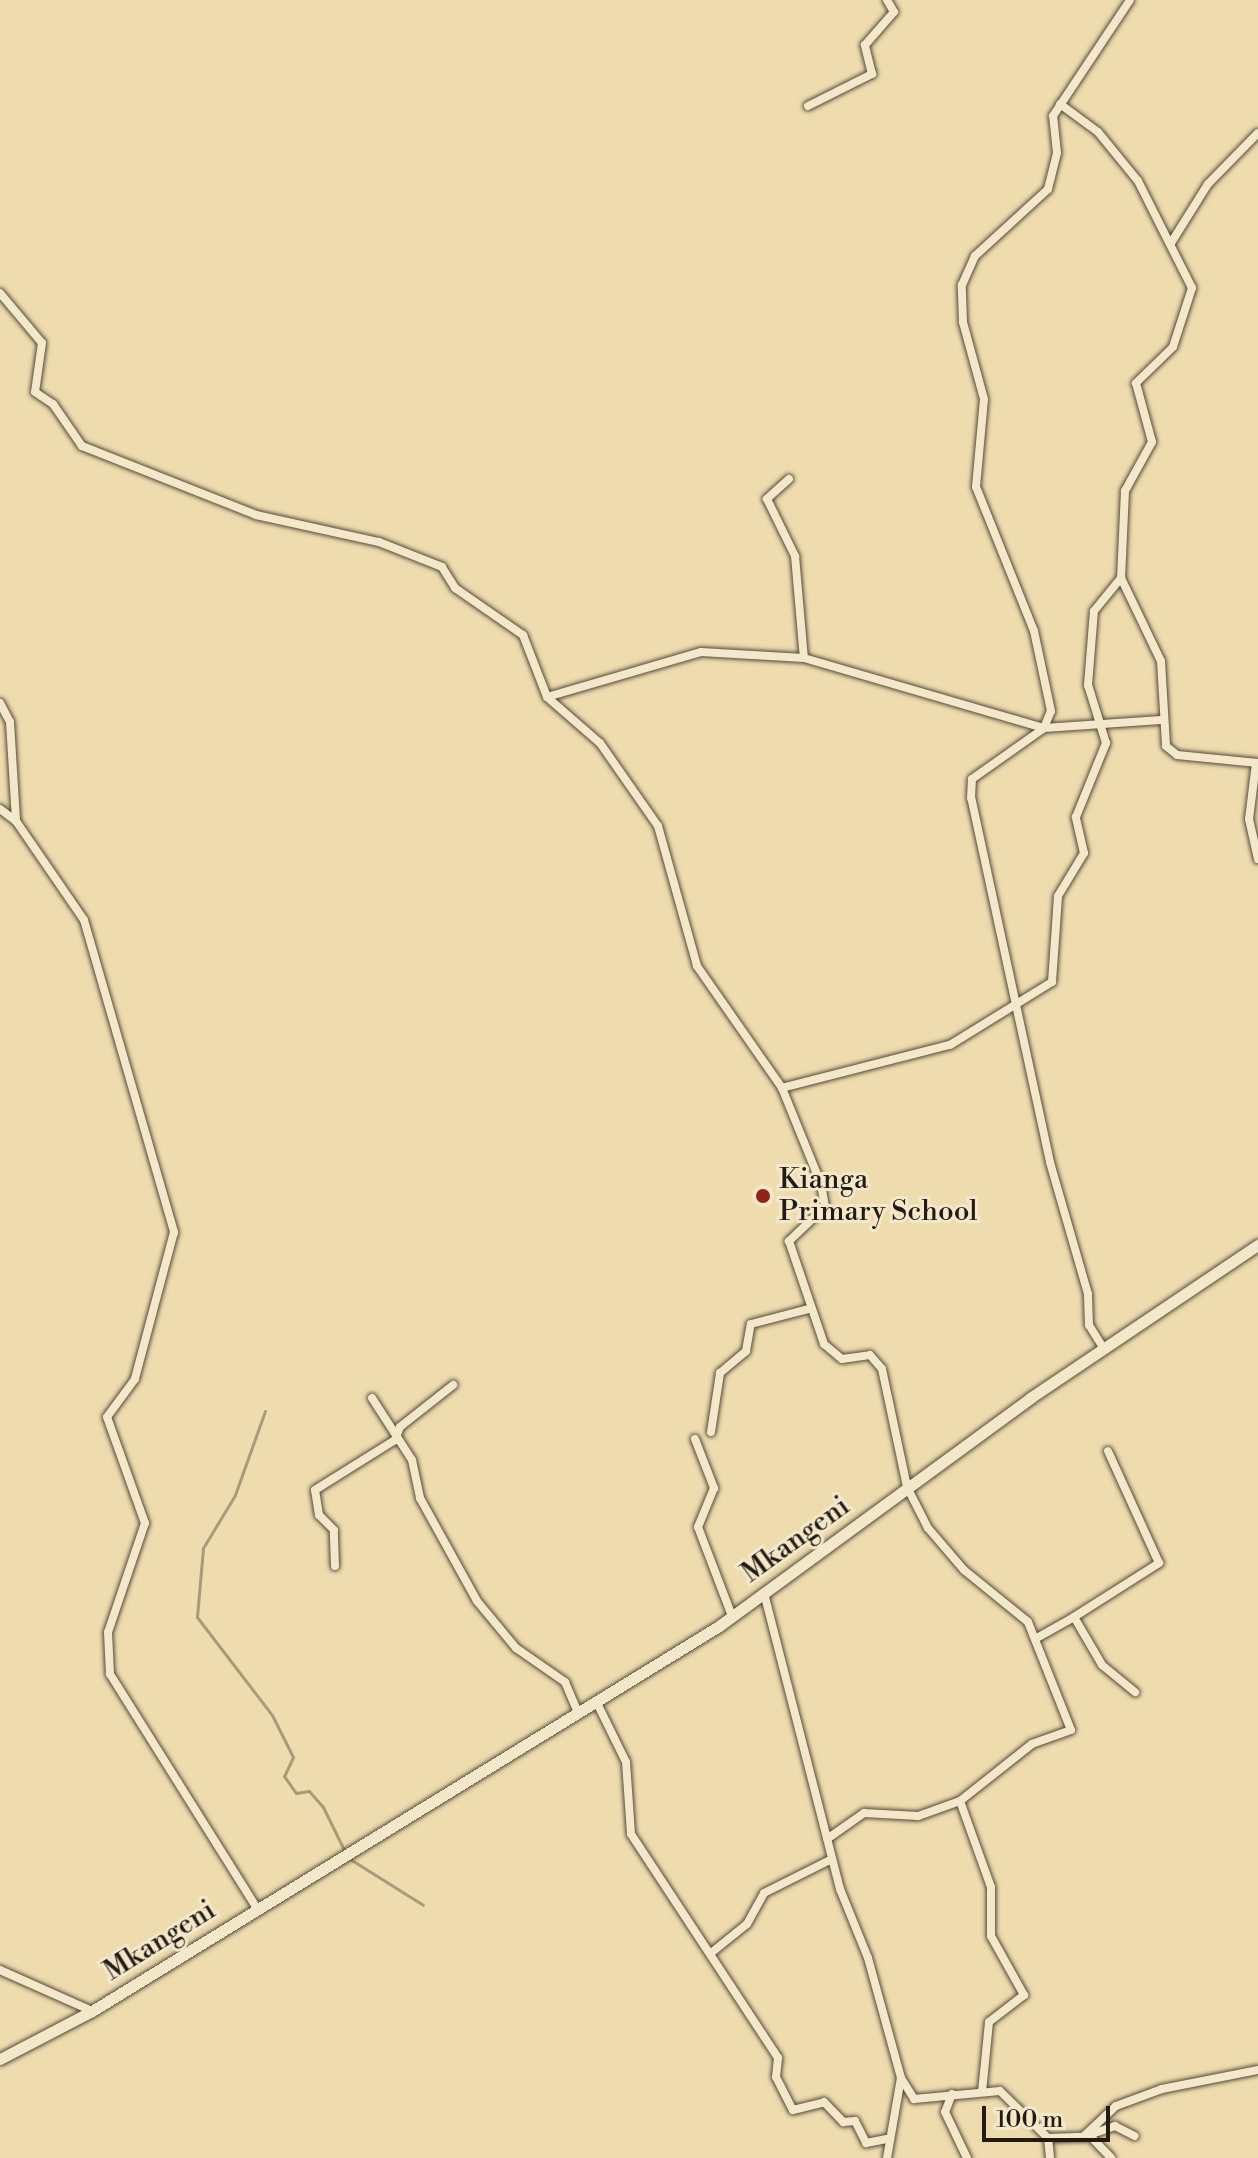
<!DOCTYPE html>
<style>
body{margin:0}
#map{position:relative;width:1258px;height:2158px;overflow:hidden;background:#eedcaf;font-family:"Libre Bodoni",serif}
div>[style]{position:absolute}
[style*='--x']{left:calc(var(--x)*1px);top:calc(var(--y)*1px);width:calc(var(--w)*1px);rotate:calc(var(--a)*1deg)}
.stream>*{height:3px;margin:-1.5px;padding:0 1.5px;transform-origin:1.5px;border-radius:1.5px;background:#a99a7a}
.roads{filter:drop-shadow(0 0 2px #564a3a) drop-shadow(0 0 2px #564a3a)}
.street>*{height:8px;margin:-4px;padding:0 4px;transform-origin:4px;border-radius:4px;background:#f4e8cb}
.secondary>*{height:11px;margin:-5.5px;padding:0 5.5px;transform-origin:5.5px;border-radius:5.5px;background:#f4e8cb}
.dots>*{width:22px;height:22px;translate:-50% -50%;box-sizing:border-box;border:4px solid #f4e8cb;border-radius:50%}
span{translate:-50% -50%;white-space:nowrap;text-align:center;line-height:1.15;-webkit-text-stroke:6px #f4e8cb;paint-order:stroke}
.poi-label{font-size:28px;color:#241a13}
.left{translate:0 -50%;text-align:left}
.street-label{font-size:28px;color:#241a13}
.scale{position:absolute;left:982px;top:2106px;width:128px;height:36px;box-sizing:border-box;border:4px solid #241a13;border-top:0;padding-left:10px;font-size:24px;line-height:28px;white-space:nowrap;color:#241a13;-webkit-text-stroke:6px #f4e8cb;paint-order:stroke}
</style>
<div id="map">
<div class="stream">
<div style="--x:265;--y:1411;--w:89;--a:109.7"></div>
<div style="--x:235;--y:1495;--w:62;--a:121.1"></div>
<div style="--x:203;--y:1548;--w:69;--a:95"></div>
<div style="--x:197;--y:1617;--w:123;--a:52.6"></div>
<div style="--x:272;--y:1715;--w:47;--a:63.4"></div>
<div style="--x:293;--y:1757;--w:21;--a:115"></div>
<div style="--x:284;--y:1776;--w:21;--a:55"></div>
<div style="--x:296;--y:1793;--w:13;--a:-9"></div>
<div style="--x:309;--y:1791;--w:21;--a:49"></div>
<div style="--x:323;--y:1807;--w:50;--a:63.9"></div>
<div style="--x:350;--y:1859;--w:86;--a:32.2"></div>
</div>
<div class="roads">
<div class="street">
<div style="--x:1060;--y:104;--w:47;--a:36.4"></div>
<div style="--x:1098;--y:132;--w:63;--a:50.8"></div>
<div style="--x:1138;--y:181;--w:120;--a:63.2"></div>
<div style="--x:1192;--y:288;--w:62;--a:107.9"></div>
<div style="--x:1173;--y:347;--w:52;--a:135.8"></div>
<div style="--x:1136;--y:383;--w:61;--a:74.8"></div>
<div style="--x:1152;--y:442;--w:56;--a:118.9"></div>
<div style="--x:1125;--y:491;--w:87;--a:92.6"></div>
<div style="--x:1121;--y:578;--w:92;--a:64.3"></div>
<div style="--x:1161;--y:661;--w:85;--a:86.6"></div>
<div style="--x:1166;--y:746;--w:14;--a:39"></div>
<div style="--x:1177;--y:755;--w:81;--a:5.6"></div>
<div style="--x:808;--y:106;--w:72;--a:-26.6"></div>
<div style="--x:872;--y:74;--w:30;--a:-104"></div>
<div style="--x:865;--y:45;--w:44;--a:-48.7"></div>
<div style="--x:894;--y:12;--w:14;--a:-120"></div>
<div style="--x:1171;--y:243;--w:70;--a:-57.9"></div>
<div style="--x:1208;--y:184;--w:71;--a:-45.6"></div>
<div style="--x:0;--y:293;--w:65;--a:50"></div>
<div style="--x:42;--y:343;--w:49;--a:98.1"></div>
<div style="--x:35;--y:392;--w:22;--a:34"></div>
<div style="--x:53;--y:404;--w:51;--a:55.4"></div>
<div style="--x:82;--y:446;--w:187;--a:21.6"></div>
<div style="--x:256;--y:515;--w:126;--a:12.4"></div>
<div style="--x:379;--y:542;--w:68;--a:21.6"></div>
<div style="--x:442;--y:567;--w:25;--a:58"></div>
<div style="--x:455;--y:588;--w:83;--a:34.7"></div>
<div style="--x:523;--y:635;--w:66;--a:68.8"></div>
<div style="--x:547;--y:697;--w:70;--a:41"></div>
<div style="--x:600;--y:743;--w:101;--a:55.1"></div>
<div style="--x:658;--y:826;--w:145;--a:74.4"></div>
<div style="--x:697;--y:966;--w:149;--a:55.1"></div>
<div style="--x:782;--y:1088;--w:104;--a:67.9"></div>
<div style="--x:821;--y:1184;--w:23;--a:80"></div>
<div style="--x:825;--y:1207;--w:50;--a:136.6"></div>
<div style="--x:789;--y:1241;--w:109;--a:71.2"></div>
<div style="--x:824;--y:1344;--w:23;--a:40"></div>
<div style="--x:842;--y:1359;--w:28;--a:-8"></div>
<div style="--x:870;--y:1355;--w:18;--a:49"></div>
<div style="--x:882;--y:1369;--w:121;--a:78"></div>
<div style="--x:907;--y:1487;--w:46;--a:62.9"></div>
<div style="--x:928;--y:1528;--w:55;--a:49.4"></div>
<div style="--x:964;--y:1570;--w:82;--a:39.1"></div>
<div style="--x:1028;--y:1622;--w:116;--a:68.3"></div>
<div style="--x:1071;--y:1730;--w:41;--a:160.3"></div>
<div style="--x:1032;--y:1744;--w:92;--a:141.6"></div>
<div style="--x:960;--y:1801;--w:45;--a:160.3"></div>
<div style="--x:918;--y:1816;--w:54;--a:-176.8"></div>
<div style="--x:864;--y:1813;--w:45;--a:144.9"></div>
<div style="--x:789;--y:479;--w:30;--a:138"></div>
<div style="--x:767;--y:499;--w:64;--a:63.8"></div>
<div style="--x:795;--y:556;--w:102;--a:85"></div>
<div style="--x:804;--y:658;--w:250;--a:16.3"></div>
<div style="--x:1044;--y:728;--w:117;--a:-3.9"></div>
<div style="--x:547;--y:697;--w:160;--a:-16.3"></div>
<div style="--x:701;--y:652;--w:103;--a:3.3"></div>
<div style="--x:0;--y:703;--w:21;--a:62"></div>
<div style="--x:10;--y:722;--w:99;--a:86.5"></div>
<div style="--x:1256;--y:763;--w:56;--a:97.1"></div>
<div style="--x:1249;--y:819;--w:41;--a:77.3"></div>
<div style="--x:0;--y:809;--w:20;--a:37"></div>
<div style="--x:16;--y:821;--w:120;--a:55.5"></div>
<div style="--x:84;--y:920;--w:325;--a:73.9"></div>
<div style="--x:174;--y:1232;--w:152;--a:104.9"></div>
<div style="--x:135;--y:1379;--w:47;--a:126.4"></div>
<div style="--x:107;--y:1417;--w:113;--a:70.3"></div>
<div style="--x:145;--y:1523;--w:115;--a:108.7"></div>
<div style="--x:108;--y:1632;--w:42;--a:87.3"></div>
<div style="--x:110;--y:1674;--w:276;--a:57.9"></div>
<div style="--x:782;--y:1088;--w:173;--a:-14.4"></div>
<div style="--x:950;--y:1045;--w:120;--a:-31.7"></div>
<div style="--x:1052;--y:982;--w:86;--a:-86"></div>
<div style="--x:1058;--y:896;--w:50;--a:-58.8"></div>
<div style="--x:1084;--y:853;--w:37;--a:-103"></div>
<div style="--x:1076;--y:817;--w:80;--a:-67.9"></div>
<div style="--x:1106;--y:743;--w:61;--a:-107.2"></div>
<div style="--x:1088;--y:685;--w:74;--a:-85.4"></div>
<div style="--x:1094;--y:611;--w:43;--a:-50.7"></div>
<div style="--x:1104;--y:1349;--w:28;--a:-122"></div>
<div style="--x:1089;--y:1325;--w:31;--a:-92"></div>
<div style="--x:1088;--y:1294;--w:137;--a:-106.1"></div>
<div style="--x:1050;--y:1162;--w:372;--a:-102.2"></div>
<div style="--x:971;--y:798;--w:19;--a:-87"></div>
<div style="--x:972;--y:779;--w:88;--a:-35.3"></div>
<div style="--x:1044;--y:728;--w:18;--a:-68"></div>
<div style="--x:1051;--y:711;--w:82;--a:-102"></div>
<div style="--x:1034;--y:631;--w:155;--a:-111.9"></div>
<div style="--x:976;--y:487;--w:88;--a:-84.8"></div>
<div style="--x:984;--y:399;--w:80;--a:-105.3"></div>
<div style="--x:963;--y:322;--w:37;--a:-92"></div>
<div style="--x:962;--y:285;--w:32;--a:-66"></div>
<div style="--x:975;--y:256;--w:99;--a:-42.5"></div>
<div style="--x:1048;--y:189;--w:37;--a:-76"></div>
<div style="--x:1057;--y:153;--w:37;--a:-96"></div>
<div style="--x:1053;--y:116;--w:139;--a:-56.4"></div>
<div style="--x:372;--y:1398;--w:74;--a:57.2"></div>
<div style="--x:412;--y:1460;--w:39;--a:78"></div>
<div style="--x:420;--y:1498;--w:118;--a:61"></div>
<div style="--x:477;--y:1601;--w:61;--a:50.3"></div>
<div style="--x:516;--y:1648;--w:60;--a:34.8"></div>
<div style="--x:565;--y:1682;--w:33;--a:67"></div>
<div style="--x:711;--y:1432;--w:60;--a:-81.3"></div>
<div style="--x:720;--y:1373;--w:34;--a:-40"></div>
<div style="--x:746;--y:1351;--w:27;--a:-80"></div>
<div style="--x:751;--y:1324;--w:60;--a:-14.5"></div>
<div style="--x:695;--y:1439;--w:53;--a:68.8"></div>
<div style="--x:714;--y:1488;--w:42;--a:112.3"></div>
<div style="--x:698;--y:1527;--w:95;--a:69.1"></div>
<div style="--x:335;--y:1566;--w:36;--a:-92"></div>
<div style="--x:334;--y:1530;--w:21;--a:-135"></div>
<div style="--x:319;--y:1515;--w:25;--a:-99"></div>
<div style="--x:315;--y:1490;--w:94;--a:-32"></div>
<div style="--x:395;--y:1440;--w:14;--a:-69"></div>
<div style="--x:400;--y:1427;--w:68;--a:-38.4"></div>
<div style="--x:764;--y:1593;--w:306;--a:75.6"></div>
<div style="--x:840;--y:1889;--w:74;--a:67.9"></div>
<div style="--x:868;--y:1958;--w:124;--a:74.6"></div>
<div style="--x:901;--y:2078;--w:25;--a:58"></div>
<div style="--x:914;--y:2099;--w:86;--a:-5.3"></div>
<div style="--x:1000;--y:2091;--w:67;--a:44.4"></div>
<div style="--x:1048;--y:2138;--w:20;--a:84"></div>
<div style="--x:1074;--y:1617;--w:101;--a:-32.4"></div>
<div style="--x:1159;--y:1563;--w:123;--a:-114.5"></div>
<div style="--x:1035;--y:1639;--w:45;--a:-29.4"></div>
<div style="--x:1074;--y:1617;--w:56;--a:59.7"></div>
<div style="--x:1102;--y:1665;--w:43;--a:39.3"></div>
<div style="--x:596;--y:1701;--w:68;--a:63.8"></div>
<div style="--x:626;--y:1762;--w:72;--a:86"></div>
<div style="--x:631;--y:1834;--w:268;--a:56.7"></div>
<div style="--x:778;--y:2058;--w:19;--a:96"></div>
<div style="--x:776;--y:2077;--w:37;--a:63"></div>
<div style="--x:793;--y:2110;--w:32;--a:-14"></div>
<div style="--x:824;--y:2102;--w:28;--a:46"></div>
<div style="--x:843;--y:2122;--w:12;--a:-5"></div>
<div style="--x:855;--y:2121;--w:25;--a:63"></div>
<div style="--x:866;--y:2143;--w:21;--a:-11"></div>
<div style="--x:960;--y:1801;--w:91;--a:70.2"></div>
<div style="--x:991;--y:1887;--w:49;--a:90"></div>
<div style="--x:991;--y:1936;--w:68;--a:60.8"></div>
<div style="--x:1024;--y:1995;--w:44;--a:142.4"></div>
<div style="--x:989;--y:2022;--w:70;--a:95.7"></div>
<div style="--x:711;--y:1953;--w:46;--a:-38.9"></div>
<div style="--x:747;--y:1924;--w:35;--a:-61"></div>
<div style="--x:764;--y:1893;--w:76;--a:-26.6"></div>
<div style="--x:0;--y:1970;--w:101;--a:24"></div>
<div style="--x:952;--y:2094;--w:19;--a:111"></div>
<div style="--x:945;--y:2112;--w:51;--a:64.4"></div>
<div style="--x:1083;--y:2137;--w:34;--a:-19"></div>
<div style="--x:1115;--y:2126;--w:22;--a:27"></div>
<div style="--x:1091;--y:2137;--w:29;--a:46"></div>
<div style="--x:1048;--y:2138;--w:35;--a:-2"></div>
<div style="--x:1083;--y:2137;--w:45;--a:-43.2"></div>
<div style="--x:1116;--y:2106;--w:49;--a:-20.3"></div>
<div style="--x:1162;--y:2089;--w:98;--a:-11.2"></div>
<div style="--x:887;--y:2158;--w:81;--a:-80.1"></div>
</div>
<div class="secondary">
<div style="--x:0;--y:2059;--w:104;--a:-27.6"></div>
<div style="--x:92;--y:2011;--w:736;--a:-31.55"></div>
<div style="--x:719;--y:1626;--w:386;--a:-36.2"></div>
<div style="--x:1030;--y:1398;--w:275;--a:-33.9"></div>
</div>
</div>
<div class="dots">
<div style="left:763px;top:1196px;background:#8f2418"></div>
</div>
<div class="poi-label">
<span class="left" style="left:779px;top:1196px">Kianga<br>Primary School</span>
</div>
<div class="street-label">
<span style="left:796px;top:1540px;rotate:-36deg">Mkangeni</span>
<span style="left:160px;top:1941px;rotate:-32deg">Mkangeni</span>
</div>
<div class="scale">100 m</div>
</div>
